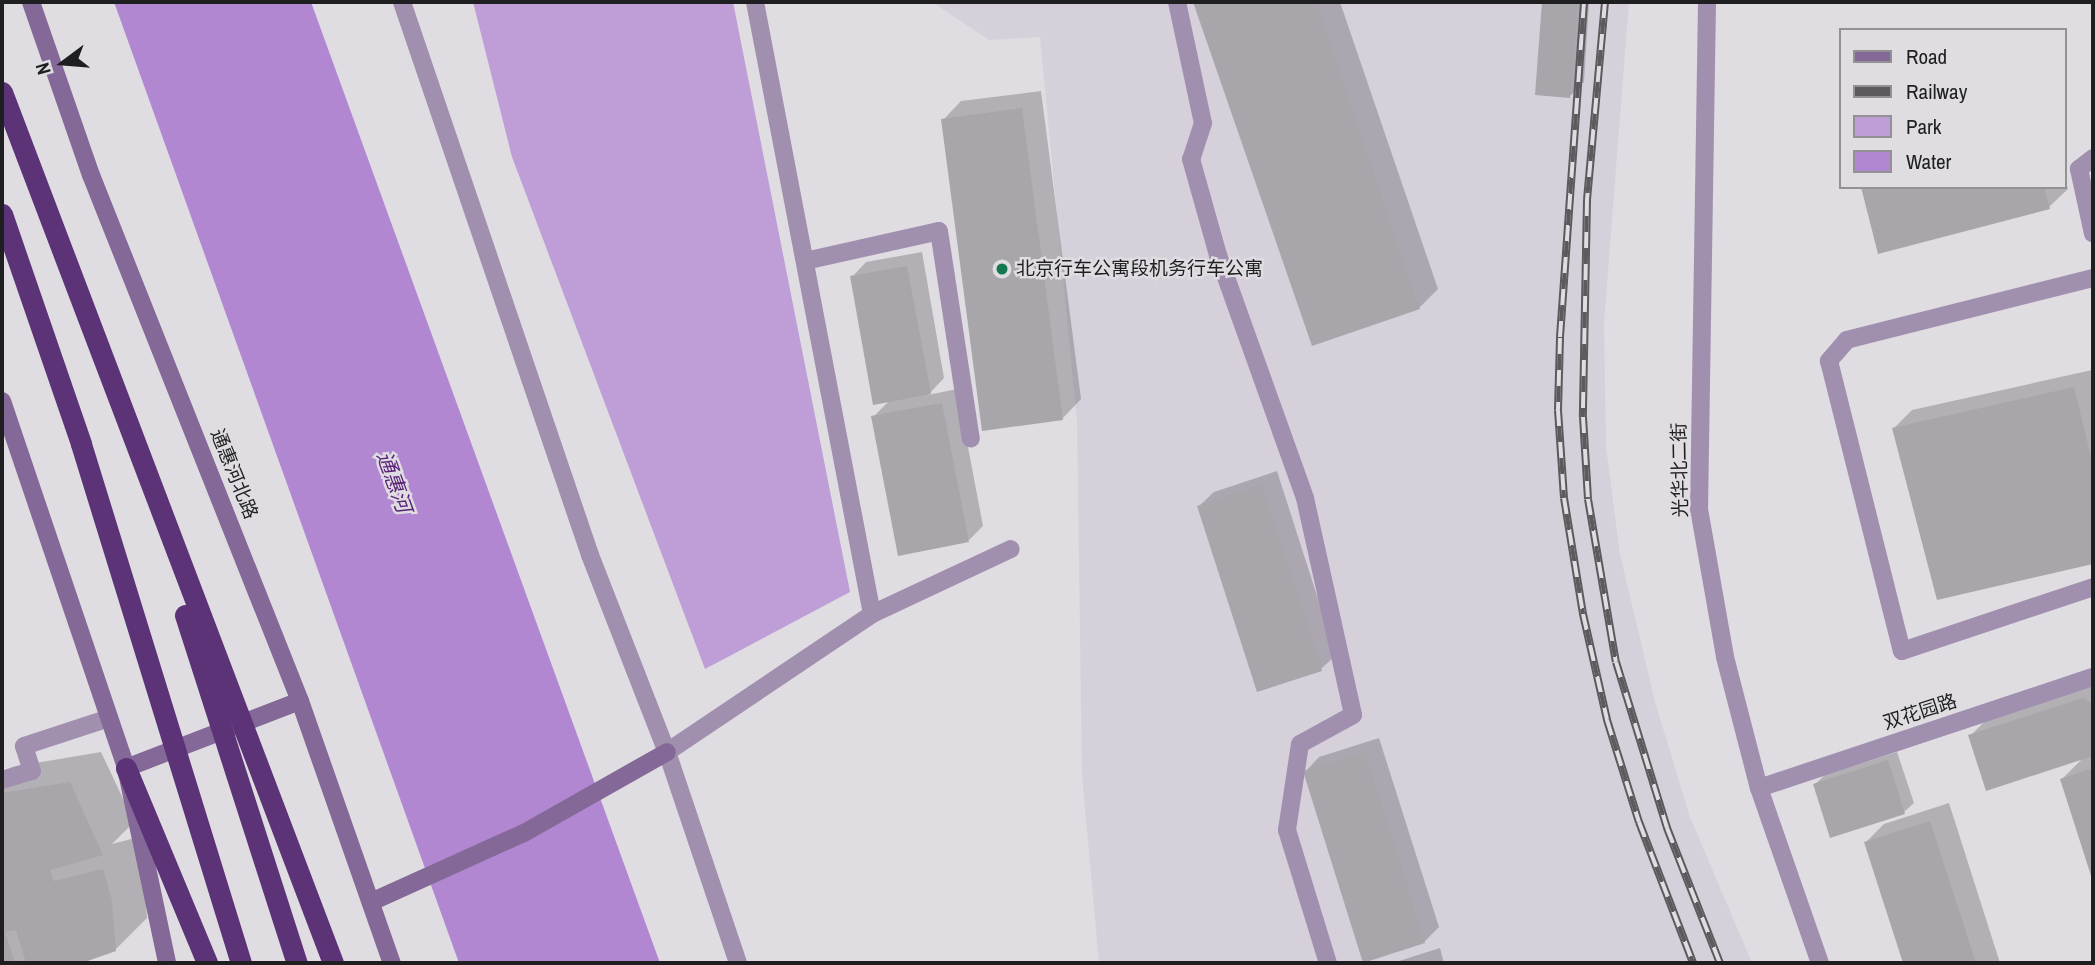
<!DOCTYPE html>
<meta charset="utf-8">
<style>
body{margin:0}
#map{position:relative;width:2095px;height:965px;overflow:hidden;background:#dfdde1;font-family:"Archivo Narrow","Noto Sans SC",sans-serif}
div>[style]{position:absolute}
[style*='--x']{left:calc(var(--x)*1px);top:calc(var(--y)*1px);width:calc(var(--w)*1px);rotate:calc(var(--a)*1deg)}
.built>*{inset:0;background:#d6d0db}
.green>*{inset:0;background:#bf9ed7}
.water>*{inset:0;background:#b287d1}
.shadow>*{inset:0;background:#0003}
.building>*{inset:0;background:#a8a6aa}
.lane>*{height:18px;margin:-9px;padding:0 9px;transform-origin:9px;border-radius:9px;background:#a18faf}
.street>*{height:18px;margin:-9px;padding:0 9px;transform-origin:9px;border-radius:9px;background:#a18faf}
.secondary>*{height:18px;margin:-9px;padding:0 9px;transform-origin:9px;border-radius:9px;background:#846897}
.highway>*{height:21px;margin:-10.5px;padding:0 10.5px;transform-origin:10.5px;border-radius:10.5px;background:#5c3376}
.rail>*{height:8px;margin-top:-4px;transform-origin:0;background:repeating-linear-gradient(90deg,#dfdde1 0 16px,#5c5a5d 0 32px);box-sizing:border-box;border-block:2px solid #5c5a5d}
.highway-bridge>*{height:21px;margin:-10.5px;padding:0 10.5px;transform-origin:10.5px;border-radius:10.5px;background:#5c3376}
.dots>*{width:19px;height:19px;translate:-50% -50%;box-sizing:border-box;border:4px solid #dfdde1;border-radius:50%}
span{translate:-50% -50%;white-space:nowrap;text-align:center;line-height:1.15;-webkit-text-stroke:5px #dfdde1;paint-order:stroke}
.poi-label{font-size:19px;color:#1f1e20}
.left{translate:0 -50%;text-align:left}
.street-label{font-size:19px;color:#1f1e20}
.water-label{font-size:21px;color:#5c257c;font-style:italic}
.frame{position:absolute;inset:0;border:4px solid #1f1e20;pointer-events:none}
.legend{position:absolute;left:1839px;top:28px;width:228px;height:161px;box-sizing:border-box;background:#dfdde1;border:2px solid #929194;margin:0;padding:9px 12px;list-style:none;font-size:21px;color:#1f1e20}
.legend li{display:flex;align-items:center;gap:14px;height:35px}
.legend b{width:35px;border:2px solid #929194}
.north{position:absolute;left:28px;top:28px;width:70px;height:70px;-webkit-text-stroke:5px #dfdde1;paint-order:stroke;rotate:254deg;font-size:19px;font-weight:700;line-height:28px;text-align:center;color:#1f1e20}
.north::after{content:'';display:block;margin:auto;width:24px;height:32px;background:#1f1e20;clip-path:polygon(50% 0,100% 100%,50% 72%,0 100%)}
</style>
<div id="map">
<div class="built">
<div style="clip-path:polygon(932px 2px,1629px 2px,1604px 323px,1606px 447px,1620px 554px,1655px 702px,1690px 817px,1752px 963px,1099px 963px,1082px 775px,1077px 423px,1040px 37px,989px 40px)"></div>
</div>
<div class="green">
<div style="clip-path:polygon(473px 2px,733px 2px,850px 592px,705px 669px,512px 157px)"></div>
</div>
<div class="water">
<div style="clip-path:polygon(114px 2px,311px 2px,660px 963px,459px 963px)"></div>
</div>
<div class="shadow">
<div style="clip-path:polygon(1195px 2px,1340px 2px,1438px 289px,1420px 307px,1313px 344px)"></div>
<div style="clip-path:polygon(1544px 2px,1589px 2px,1584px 82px,1569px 97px,1536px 93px)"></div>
<div style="clip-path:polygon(1041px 91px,1081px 399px,1063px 418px,943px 120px,961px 101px)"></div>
<div style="clip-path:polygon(2065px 179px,2068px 189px,2049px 207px,1862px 187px,2065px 187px)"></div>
<div style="clip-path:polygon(922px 252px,944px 378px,928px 395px,957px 389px,983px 526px,969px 540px,873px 417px,890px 400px,852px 277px,866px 262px)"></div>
<div style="clip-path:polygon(2092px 370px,2093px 562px,1938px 597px,1894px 428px,1912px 410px)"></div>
<div style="clip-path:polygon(1277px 471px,1336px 655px,1321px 669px,1199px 506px,1214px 492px)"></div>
<div style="clip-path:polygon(2093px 686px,2093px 878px,2062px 779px,2083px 758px,1970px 736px,1985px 721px)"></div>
<div style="clip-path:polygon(1379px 738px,1439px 927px,1424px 942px,1305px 772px,1319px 757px)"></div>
<div style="clip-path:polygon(101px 752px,134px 822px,112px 844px,135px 838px,143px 868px,147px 918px,115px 950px,76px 963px,2px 963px,2px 777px,12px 767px)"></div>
<div style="clip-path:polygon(1897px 752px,1914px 803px,1904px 812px,1815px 784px,1825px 775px)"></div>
<div style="clip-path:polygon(1949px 803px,2000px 963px,1905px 963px,1866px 842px,1884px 824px)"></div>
<div style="clip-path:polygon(1440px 948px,1444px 963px,1397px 963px,1399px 961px)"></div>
</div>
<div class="building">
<div style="clip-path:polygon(1193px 2px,1316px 2px,1420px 309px,1312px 346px)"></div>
<div style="clip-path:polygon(1542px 2px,1577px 2px,1570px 98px,1535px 95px)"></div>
<div style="clip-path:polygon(1022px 108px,1063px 420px,982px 431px,941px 119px)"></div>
<div style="clip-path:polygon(1861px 187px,2044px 187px,2050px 209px,1878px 254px)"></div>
<div style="clip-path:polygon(907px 266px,931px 394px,873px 405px,850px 276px)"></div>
<div style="clip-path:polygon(2074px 387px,2093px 465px,2093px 564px,1937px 600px,1892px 428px)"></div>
<div style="clip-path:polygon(942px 403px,969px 542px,898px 556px,871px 416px)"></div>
<div style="clip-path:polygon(1262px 485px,1322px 671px,1257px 692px,1197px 506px)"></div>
<div style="clip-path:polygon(2083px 698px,2093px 704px,2093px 756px,1986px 791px,1968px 735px)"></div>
<div style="clip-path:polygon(1365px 752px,1425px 943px,1363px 963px,1303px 771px)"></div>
<div style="clip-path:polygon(1888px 760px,1905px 814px,1830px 838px,1813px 784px)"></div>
<div style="clip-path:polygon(2093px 768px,2093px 882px,2060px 779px)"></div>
<div style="clip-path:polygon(70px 782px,103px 855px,50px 870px,54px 881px,103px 869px,112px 900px,116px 951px,82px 963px,26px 963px,16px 930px,5px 932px,15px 963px,2px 963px,2px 793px)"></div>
<div style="clip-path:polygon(1930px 821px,1976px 963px,1903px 963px,1864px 842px)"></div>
</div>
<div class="lane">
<div style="--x:1177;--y:2;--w:124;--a:77.9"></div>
<div style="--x:1203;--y:123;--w:38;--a:108"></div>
<div style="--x:1191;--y:159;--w:100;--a:74.3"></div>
<div style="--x:1218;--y:255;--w:258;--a:70.3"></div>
<div style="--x:1305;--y:498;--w:222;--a:77.5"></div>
<div style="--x:1353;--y:715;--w:60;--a:151.3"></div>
<div style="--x:1300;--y:744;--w:87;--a:98.6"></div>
<div style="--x:1287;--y:830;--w:139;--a:72.9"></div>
<div style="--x:805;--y:261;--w:137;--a:-12.6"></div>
<div style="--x:939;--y:231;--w:210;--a:81.3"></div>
<div style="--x:2;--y:780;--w:31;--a:-17"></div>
<div style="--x:32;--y:771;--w:26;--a:-108"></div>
<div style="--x:24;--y:746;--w:89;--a:-18.2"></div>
</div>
<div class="street">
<div style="--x:402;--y:2;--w:584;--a:71.22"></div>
<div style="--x:590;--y:555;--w:212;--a:68.7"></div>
<div style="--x:667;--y:752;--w:223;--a:71.4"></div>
<div style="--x:755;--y:2;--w:623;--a:79.18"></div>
<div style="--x:1707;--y:2;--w:507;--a:90.9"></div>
<div style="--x:1699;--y:509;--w:150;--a:80"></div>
<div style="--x:1725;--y:657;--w:135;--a:75.5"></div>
<div style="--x:1759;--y:788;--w:185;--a:70.8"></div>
<div style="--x:2093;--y:158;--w:18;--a:142"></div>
<div style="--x:2079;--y:169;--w:66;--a:77.8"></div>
<div style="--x:2093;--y:278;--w:254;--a:165.9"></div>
<div style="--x:1847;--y:340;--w:28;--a:131"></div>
<div style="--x:1829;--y:361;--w:299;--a:75.9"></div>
<div style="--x:1902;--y:651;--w:201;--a:-18.5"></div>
<div style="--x:667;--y:752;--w:247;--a:-33.9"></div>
<div style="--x:872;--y:614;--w:153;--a:-25.1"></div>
<div style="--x:1759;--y:788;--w:352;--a:-18.4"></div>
</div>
<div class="secondary">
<div style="--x:31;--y:2;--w:183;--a:70.9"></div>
<div style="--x:91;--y:175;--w:566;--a:68.33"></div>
<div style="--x:300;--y:701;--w:278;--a:70.7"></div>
<div style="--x:2;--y:401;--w:387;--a:71.3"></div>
<div style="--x:126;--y:768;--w:199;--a:78.1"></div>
<div style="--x:126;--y:768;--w:186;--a:-21.1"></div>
<div style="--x:371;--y:902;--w:168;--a:-24.3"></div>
<div style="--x:524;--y:833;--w:164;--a:-29.5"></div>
</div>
<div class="highway">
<div style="--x:126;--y:768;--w:211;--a:67.4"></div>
</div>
<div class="rail">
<div style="--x:1584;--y:2;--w:337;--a:94.1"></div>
<div style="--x:1560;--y:338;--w:72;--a:91.6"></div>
<div style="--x:1558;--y:410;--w:88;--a:86.1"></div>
<div style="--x:1564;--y:498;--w:118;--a:80.7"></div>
<div style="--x:1583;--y:614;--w:109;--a:77.2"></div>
<div style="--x:1607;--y:720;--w:107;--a:72.6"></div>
<div style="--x:1639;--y:822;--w:151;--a:69"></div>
<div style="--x:1605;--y:2;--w:199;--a:95.2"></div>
<div style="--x:1587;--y:200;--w:217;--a:91.1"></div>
<div style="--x:1583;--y:417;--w:82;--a:86.5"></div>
<div style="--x:1588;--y:499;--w:165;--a:80.3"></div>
<div style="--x:1616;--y:662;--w:174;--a:72.9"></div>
<div style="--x:1667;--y:828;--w:145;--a:68.6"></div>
</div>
<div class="highway-bridge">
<div style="--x:2;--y:92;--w:932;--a:69.19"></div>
<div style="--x:2;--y:214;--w:243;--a:71"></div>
<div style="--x:81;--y:444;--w:543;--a:72.87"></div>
<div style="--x:185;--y:615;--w:366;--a:72.2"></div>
</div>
<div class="dots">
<div style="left:1002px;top:269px;background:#137850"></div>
</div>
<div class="poi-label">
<span class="left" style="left:1016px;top:269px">北京行车公寓段机务行车公寓</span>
</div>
<div class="street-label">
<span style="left:1680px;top:470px;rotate:-91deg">光华北二街</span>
<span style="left:234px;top:474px;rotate:68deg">通惠河北路</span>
<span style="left:1920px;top:712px;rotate:-18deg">双花园路</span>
</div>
<div class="water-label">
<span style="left:394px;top:482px;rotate:70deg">通惠河</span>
</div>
<div class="frame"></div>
<ul class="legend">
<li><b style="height:9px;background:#846897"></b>Road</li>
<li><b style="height:9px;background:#5c5a5d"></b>Railway</li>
<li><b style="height:19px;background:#bf9ed7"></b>Park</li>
<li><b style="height:19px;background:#b287d1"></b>Water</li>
</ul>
<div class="north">N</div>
</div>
